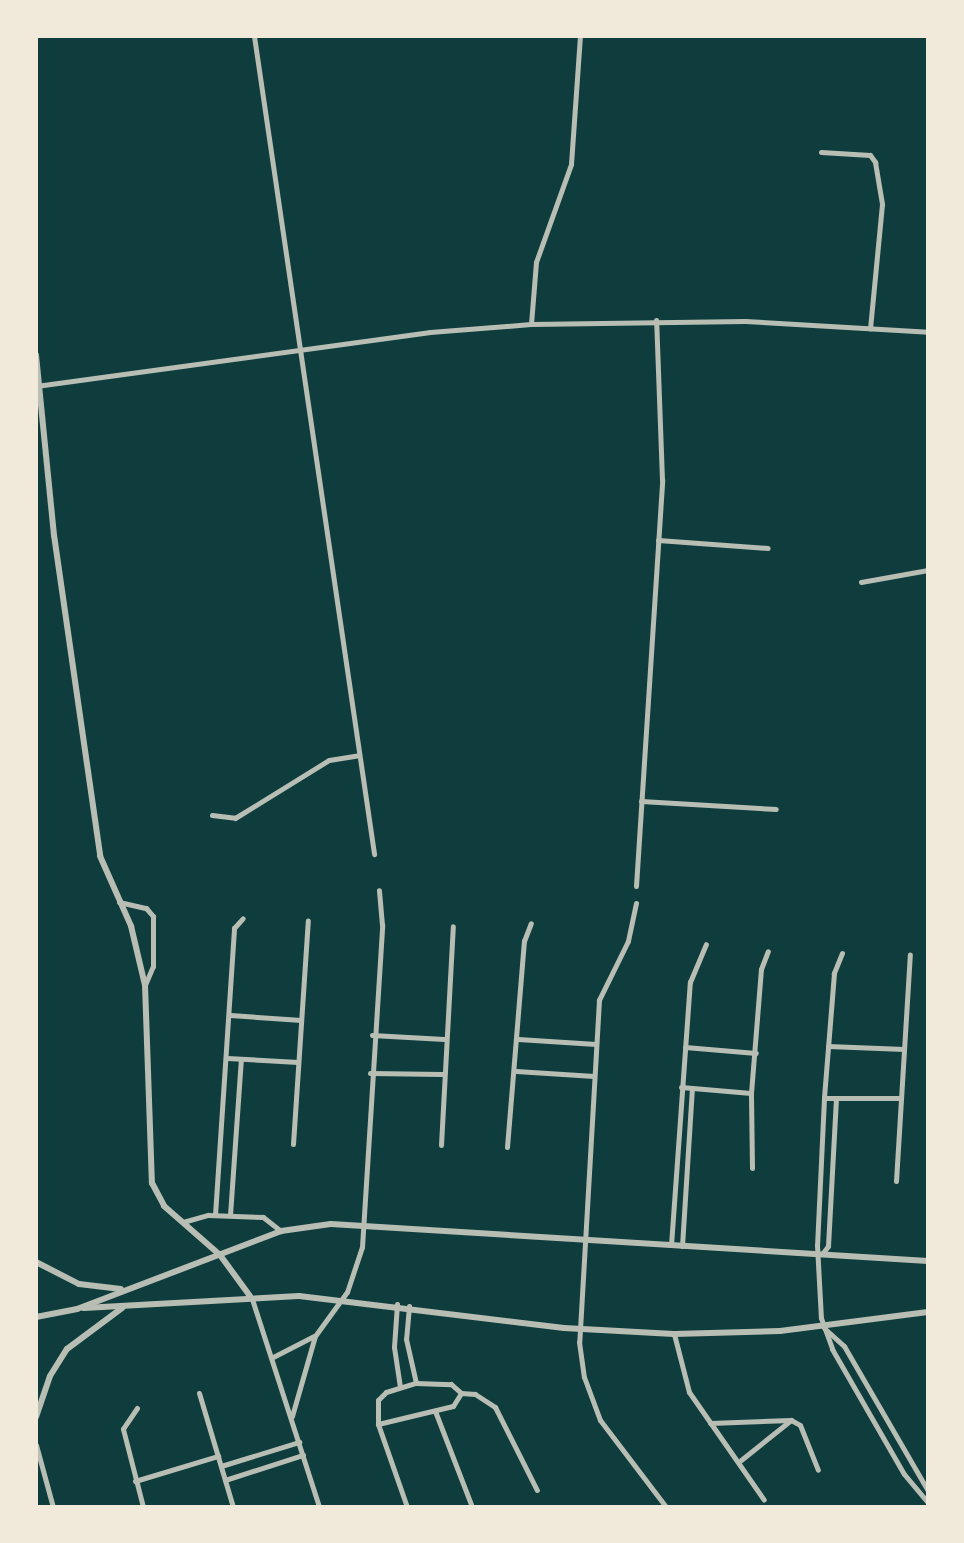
<!DOCTYPE html>
<style>
body{margin:0}
#map{position:relative;width:964px;height:1543px;overflow:hidden;background:#0f3d3e;font-family:"Exo 2",sans-serif}
div>[style]{position:absolute}
[style*='--x']{left:calc(var(--x)*1px);top:calc(var(--y)*1px);width:calc(var(--w)*1px);rotate:calc(var(--a)*1deg)}
.minor>*{height:5px;margin:-2.5px;padding:0 2.5px;transform-origin:2.5px;border-radius:2.5px;background:#b8beb3}
.tertiary>*{height:6px;margin:-3px;padding:0 3px;transform-origin:3px;border-radius:3px;background:#b8beb3}
span{translate:-50% -50%;white-space:nowrap;text-align:center;line-height:1.15;-webkit-text-stroke:7px #f1e9da;paint-order:stroke}
.frame{position:absolute;inset:0;border:38px solid #f1e9da;pointer-events:none}
</style>
<div id="map">
<div class="minor">
<div style="--x:254;--y:36;--w:827;--a:81.65"></div>
<div style="--x:821;--y:152;--w:49;--a:3.5"></div>
<div style="--x:870;--y:155;--w:9;--a:54"></div>
<div style="--x:875;--y:162;--w:43;--a:80.5"></div>
<div style="--x:882;--y:204;--w:125;--a:95.5"></div>
<div style="--x:531;--y:324;--w:62;--a:-85.4"></div>
<div style="--x:536;--y:262;--w:104;--a:-70.3"></div>
<div style="--x:571;--y:164;--w:128;--a:-86"></div>
<div style="--x:36;--y:386;--w:398;--a:-7.8"></div>
<div style="--x:430;--y:332;--w:101;--a:-4.5"></div>
<div style="--x:531;--y:324;--w:214;--a:-0.8"></div>
<div style="--x:745;--y:321;--w:183;--a:3.4"></div>
<div style="--x:658;--y:540;--w:110;--a:4.2"></div>
<div style="--x:861;--y:582;--w:68;--a:-10.2"></div>
<div style="--x:641;--y:801;--w:135;--a:3.4"></div>
<div style="--x:212;--y:815;--w:23;--a:7"></div>
<div style="--x:235;--y:818;--w:110;--a:-31.7"></div>
<div style="--x:329;--y:760;--w:30;--a:-9"></div>
<div style="--x:636;--y:886;--w:407;--a:-86.3"></div>
<div style="--x:662;--y:480;--w:160;--a:-92.1"></div>
<div style="--x:119;--y:902;--w:28;--a:13"></div>
<div style="--x:146;--y:908;--w:11;--a:49"></div>
<div style="--x:153;--y:916;--w:50;--a:90"></div>
<div style="--x:153;--y:966;--w:21;--a:113"></div>
<div style="--x:636;--y:903;--w:39;--a:102"></div>
<div style="--x:628;--y:941;--w:66;--a:116.2"></div>
<div style="--x:599;--y:1000;--w:343;--a:93.3"></div>
<div style="--x:579;--y:1342;--w:35;--a:82"></div>
<div style="--x:584;--y:1377;--w:46;--a:69.6"></div>
<div style="--x:600;--y:1420;--w:109;--a:52.8"></div>
<div style="--x:842;--y:953;--w:22;--a:112"></div>
<div style="--x:834;--y:973;--w:125;--a:94.6"></div>
<div style="--x:824;--y:1098;--w:147;--a:92.7"></div>
<div style="--x:817;--y:1245;--w:73;--a:86.9"></div>
<div style="--x:821;--y:1318;--w:33;--a:70"></div>
<div style="--x:832;--y:1349;--w:144;--a:60.1"></div>
<div style="--x:904;--y:1474;--w:38;--a:50"></div>
<div style="--x:230;--y:1015;--w:71;--a:4"></div>
<div style="--x:372;--y:1035;--w:72;--a:3.2"></div>
<div style="--x:518;--y:1039;--w:78;--a:3.7"></div>
<div style="--x:828;--y:1046;--w:76;--a:2.3"></div>
<div style="--x:685;--y:1047;--w:71;--a:4.8"></div>
<div style="--x:227;--y:1058;--w:71;--a:3.2"></div>
<div style="--x:516;--y:1071;--w:78;--a:3.7"></div>
<div style="--x:370;--y:1073;--w:72;--a:0.8"></div>
<div style="--x:681;--y:1087;--w:70;--a:4.9"></div>
<div style="--x:824;--y:1098;--w:76;--a:0"></div>
<div style="--x:293;--y:1144;--w:224;--a:-86.2"></div>
<div style="--x:441;--y:1145;--w:219;--a:-86.9"></div>
<div style="--x:507;--y:1147;--w:207;--a:-85.3"></div>
<div style="--x:524;--y:941;--w:19;--a:-69"></div>
<div style="--x:752;--y:1168;--w:75;--a:-90.8"></div>
<div style="--x:751;--y:1093;--w:124;--a:-85.4"></div>
<div style="--x:761;--y:969;--w:19;--a:-69"></div>
<div style="--x:896;--y:1181;--w:227;--a:-86.5"></div>
<div style="--x:215;--y:1215;--w:288;--a:-86.2"></div>
<div style="--x:234;--y:928;--w:13;--a:-48"></div>
<div style="--x:230;--y:1215;--w:156;--a:-86"></div>
<div style="--x:183;--y:1222;--w:26;--a:-16"></div>
<div style="--x:208;--y:1215;--w:55;--a:2.1"></div>
<div style="--x:263;--y:1217;--w:23;--a:38"></div>
<div style="--x:671;--y:1245;--w:264;--a:-85.9"></div>
<div style="--x:690;--y:982;--w:41;--a:-67.2"></div>
<div style="--x:682;--y:1246;--w:158;--a:-86.4"></div>
<div style="--x:822;--y:1254;--w:10;--a:-53"></div>
<div style="--x:828;--y:1246;--w:148;--a:-86.9"></div>
<div style="--x:252;--y:1299;--w:219;--a:72.1"></div>
<div style="--x:397;--y:1304;--w:43;--a:94"></div>
<div style="--x:394;--y:1347;--w:40;--a:81.5"></div>
<div style="--x:409;--y:1306;--w:33;--a:95"></div>
<div style="--x:406;--y:1339;--w:45;--a:77.2"></div>
<div style="--x:824;--y:1328;--w:27;--a:42"></div>
<div style="--x:844;--y:1346;--w:168;--a:59.9"></div>
<div style="--x:674;--y:1334;--w:60;--a:75.5"></div>
<div style="--x:689;--y:1392;--w:131;--a:55.2"></div>
<div style="--x:273;--y:1357;--w:46;--a:-27.1"></div>
<div style="--x:199;--y:1393;--w:119;--a:73.4"></div>
<div style="--x:461;--y:1393;--w:14;--a:4"></div>
<div style="--x:475;--y:1394;--w:24;--a:33"></div>
<div style="--x:495;--y:1407;--w:93;--a:63.2"></div>
<div style="--x:137;--y:1408;--w:25;--a:124"></div>
<div style="--x:123;--y:1429;--w:81;--a:75.6"></div>
<div style="--x:435;--y:1411;--w:103;--a:68.9"></div>
<div style="--x:292;--y:1416;--w:83;--a:-74"></div>
<div style="--x:315;--y:1336;--w:54;--a:-54"></div>
<div style="--x:347;--y:1292;--w:47;--a:-71.6"></div>
<div style="--x:362;--y:1247;--w:323;--a:-86.4"></div>
<div style="--x:382;--y:925;--w:35;--a:-95"></div>
<div style="--x:791;--y:1420;--w:10;--a:29"></div>
<div style="--x:800;--y:1425;--w:48;--a:68.2"></div>
<div style="--x:710;--y:1423;--w:81;--a:-2.1"></div>
<div style="--x:378;--y:1424;--w:77;--a:-13.5"></div>
<div style="--x:453;--y:1406;--w:15;--a:-58"></div>
<div style="--x:36;--y:1445;--w:64;--a:74.7"></div>
<div style="--x:741;--y:1460;--w:64;--a:-38.7"></div>
<div style="--x:221;--y:1466;--w:82;--a:-17.1"></div>
<div style="--x:225;--y:1480;--w:82;--a:-17.8"></div>
<div style="--x:135;--y:1481;--w:87;--a:-16.8"></div>
<div style="--x:407;--y:1507;--w:88;--a:-109.3"></div>
<div style="--x:378;--y:1424;--w:24;--a:-90"></div>
<div style="--x:378;--y:1400;--w:11;--a:-45"></div>
<div style="--x:386;--y:1392;--w:31;--a:-17"></div>
<div style="--x:416;--y:1383;--w:35;--a:2"></div>
<div style="--x:451;--y:1384;--w:13;--a:42"></div>
</div>
<div class="tertiary">
<div style="--x:36;--y:355;--w:181;--a:84.3"></div>
<div style="--x:54;--y:535;--w:324;--a:81.8"></div>
<div style="--x:100;--y:856;--w:77;--a:66.1"></div>
<div style="--x:131;--y:926;--w:61;--a:76.7"></div>
<div style="--x:145;--y:985;--w:198;--a:88"></div>
<div style="--x:152;--y:1183;--w:26;--a:62"></div>
<div style="--x:164;--y:1206;--w:74;--a:41.2"></div>
<div style="--x:220;--y:1255;--w:51;--a:53.8"></div>
<div style="--x:36;--y:1262;--w:48;--a:27.1"></div>
<div style="--x:79;--y:1284;--w:42;--a:6.8"></div>
<div style="--x:84;--y:1308;--w:215;--a:-3.2"></div>
<div style="--x:299;--y:1296;--w:267;--a:6.9"></div>
<div style="--x:564;--y:1328;--w:110;--a:3.1"></div>
<div style="--x:674;--y:1334;--w:106;--a:-1.6"></div>
<div style="--x:780;--y:1331;--w:149;--a:-7.3"></div>
<div style="--x:36;--y:1317;--w:42;--a:-11"></div>
<div style="--x:77;--y:1309;--w:218;--a:-20.9"></div>
<div style="--x:281;--y:1231;--w:50;--a:-8"></div>
<div style="--x:331;--y:1224;--w:598;--a:3.55"></div>
<div style="--x:36;--y:1417;--w:43;--a:-71.1"></div>
<div style="--x:50;--y:1376;--w:32;--a:-58"></div>
<div style="--x:67;--y:1349;--w:69;--a:-36.7"></div>
</div>
<div class="frame"></div>
</div>
